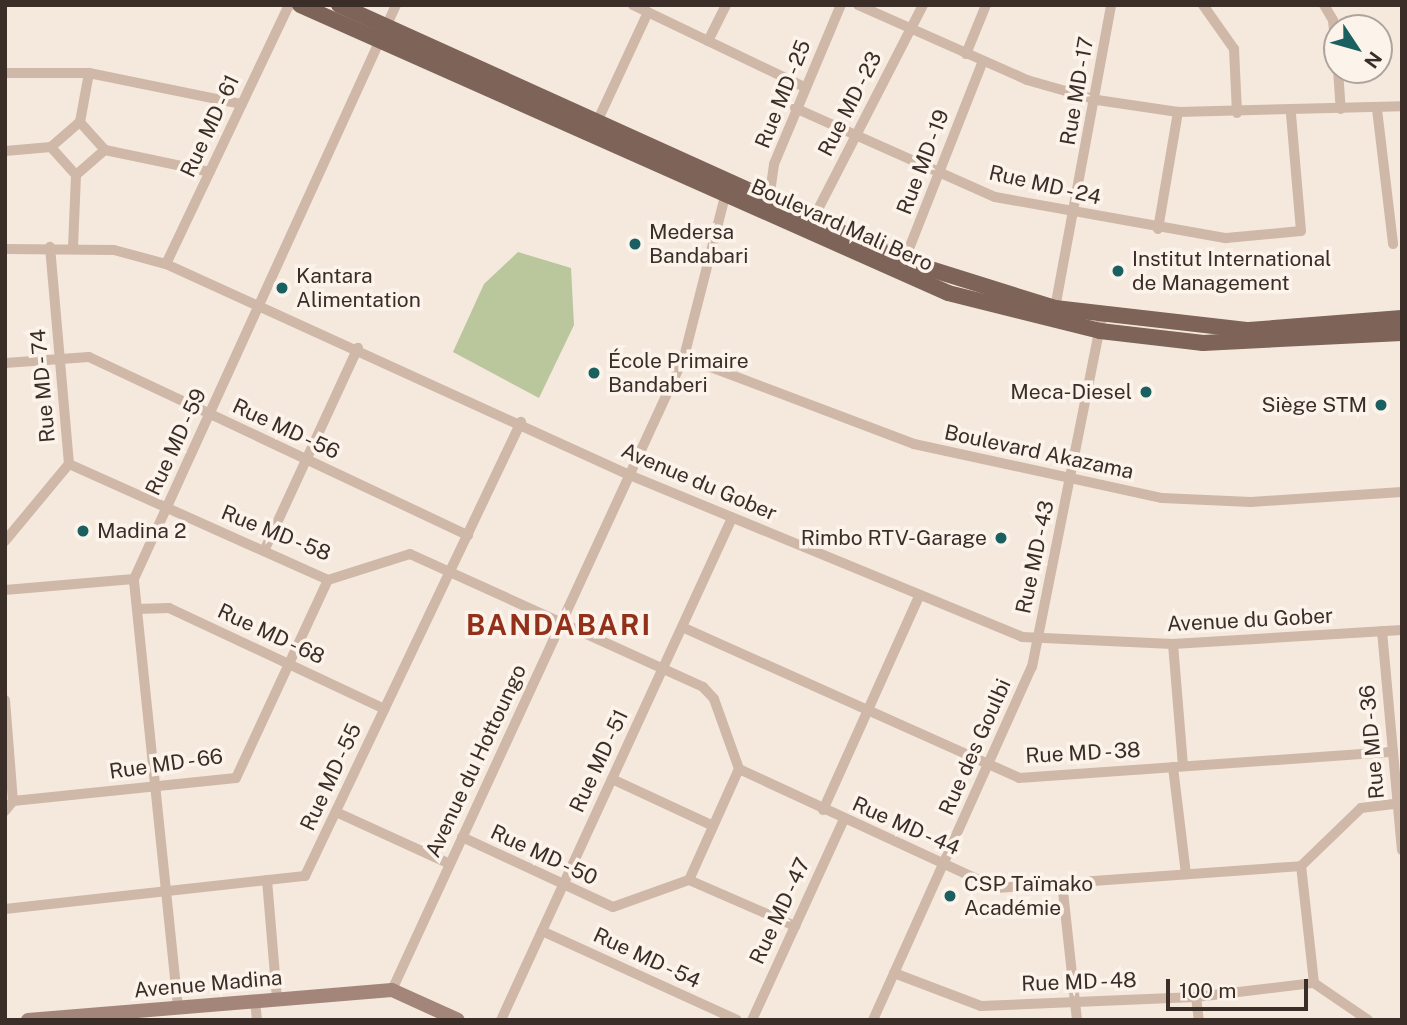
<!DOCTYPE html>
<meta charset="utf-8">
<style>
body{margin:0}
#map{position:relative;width:1407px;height:1025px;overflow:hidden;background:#f5e9de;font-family:"Public Sans",sans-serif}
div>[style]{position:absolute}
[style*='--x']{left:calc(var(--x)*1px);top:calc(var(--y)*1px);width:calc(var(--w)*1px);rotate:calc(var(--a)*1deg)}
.green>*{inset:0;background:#bac69c}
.street>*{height:10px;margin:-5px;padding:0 5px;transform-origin:5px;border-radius:5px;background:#cfb8a8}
.secondary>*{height:14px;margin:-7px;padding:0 7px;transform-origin:7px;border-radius:7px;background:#a38679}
.primary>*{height:16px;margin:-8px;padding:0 8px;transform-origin:8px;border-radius:8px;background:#7e6359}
.dots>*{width:19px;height:19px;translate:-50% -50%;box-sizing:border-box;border:4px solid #fcf3eb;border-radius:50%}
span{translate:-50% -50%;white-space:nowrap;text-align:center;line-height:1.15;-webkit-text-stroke:7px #fcf3eb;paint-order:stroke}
.street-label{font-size:21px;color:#3b2e29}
.poi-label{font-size:21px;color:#3b2e29}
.left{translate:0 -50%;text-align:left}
.right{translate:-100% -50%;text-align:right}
.district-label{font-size:28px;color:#92301a;font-weight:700;letter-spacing:2px}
.frame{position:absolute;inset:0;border:7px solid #3b2e29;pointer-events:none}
.north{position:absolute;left:1323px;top:14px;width:70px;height:70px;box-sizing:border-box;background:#fcf3eb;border:2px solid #afa49d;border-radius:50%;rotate:126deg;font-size:19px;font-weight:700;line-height:28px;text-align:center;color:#3b2e29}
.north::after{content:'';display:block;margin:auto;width:24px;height:32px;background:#1a6061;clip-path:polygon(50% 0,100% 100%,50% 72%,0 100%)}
.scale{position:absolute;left:1166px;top:979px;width:142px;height:32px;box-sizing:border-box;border:4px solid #3b2e29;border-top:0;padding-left:9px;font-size:21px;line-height:24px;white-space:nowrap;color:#3b2e29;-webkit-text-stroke:5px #fcf3eb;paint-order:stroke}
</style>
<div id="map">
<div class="green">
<div style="clip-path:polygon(518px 252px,571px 268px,574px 325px,539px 398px,453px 352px,484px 284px)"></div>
</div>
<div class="street">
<div style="--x:633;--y:5;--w:190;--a:25.6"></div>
<div style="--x:858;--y:5;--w:185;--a:23.9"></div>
<div style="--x:1027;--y:80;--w:73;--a:15.9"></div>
<div style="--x:1097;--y:100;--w:82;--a:8.4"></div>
<div style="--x:1178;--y:112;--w:224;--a:-1.5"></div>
<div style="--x:1203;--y:5;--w:54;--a:54.8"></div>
<div style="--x:1234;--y:49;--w:64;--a:87.3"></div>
<div style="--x:1324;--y:5;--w:17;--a:59"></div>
<div style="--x:1333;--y:20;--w:43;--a:84.7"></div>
<div style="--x:708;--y:41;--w:40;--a:-63.4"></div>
<div style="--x:966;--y:54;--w:53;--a:-67.8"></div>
<div style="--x:1338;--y:70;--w:39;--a:86"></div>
<div style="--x:5;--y:73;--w:84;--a:0"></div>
<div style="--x:89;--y:73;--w:156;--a:11.5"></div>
<div style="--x:795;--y:108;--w:219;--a:24"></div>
<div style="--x:995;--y:197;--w:235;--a:10.1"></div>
<div style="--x:1226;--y:238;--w:75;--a:-5.3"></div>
<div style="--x:1301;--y:231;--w:117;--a:-94.9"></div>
<div style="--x:1377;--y:109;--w:136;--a:83.2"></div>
<div style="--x:597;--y:122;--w:121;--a:-65.1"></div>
<div style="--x:105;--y:150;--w:107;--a:11.8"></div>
<div style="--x:5;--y:151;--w:46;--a:-5"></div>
<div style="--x:76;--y:175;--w:38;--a:-41"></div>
<div style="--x:105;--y:150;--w:38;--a:-132"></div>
<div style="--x:769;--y:200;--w:36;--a:-82"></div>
<div style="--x:774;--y:164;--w:173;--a:-67.2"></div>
<div style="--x:812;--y:221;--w:243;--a:-62.8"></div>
<div style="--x:1158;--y:229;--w:119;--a:-80.3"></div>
<div style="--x:73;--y:247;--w:72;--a:-87.6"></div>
<div style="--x:76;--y:175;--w:38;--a:-132"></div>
<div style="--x:51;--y:147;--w:38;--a:-41"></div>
<div style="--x:80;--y:122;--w:50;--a:-79.6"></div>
<div style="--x:5;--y:249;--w:109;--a:0.5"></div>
<div style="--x:114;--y:250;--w:54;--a:15.1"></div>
<div style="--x:166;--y:264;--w:507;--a:24.49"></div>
<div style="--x:627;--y:474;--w:427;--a:22.4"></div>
<div style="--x:1022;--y:637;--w:151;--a:2.7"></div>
<div style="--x:1173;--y:644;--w:229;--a:-3.5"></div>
<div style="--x:166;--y:264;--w:287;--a:-64.6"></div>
<div style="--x:903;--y:264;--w:218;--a:-68.5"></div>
<div style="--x:1055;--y:308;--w:308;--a:-79.5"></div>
<div style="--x:684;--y:357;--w:246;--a:20.7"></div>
<div style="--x:914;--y:444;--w:254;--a:12.3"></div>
<div style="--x:1162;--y:498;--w:89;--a:2.6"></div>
<div style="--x:1251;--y:502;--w:151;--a:-3.8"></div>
<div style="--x:5;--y:363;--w:84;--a:-4.1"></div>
<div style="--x:89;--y:357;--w:419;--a:25.2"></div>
<div style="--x:69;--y:464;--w:284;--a:24.1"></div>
<div style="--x:328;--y:580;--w:86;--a:-17.6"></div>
<div style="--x:410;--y:554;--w:322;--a:24.4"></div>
<div style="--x:703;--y:687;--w:16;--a:47"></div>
<div style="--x:714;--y:699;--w:74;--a:70.3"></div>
<div style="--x:5;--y:541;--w:100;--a:-50.3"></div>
<div style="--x:69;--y:464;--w:218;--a:-95"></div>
<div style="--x:264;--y:551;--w:224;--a:-65.2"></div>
<div style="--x:5;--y:590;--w:129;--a:-4.9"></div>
<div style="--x:137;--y:609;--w:32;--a:-2"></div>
<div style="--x:169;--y:608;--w:238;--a:25.1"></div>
<div style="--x:682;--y:627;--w:369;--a:24.1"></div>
<div style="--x:1019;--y:778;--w:375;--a:-4"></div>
<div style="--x:1382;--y:631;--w:220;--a:84.8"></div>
<div style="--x:1173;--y:644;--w:122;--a:85.3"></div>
<div style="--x:5;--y:700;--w:101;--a:85.5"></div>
<div style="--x:13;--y:801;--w:13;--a:129"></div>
<div style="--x:1173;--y:767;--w:108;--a:83.1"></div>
<div style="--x:739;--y:769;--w:283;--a:24.8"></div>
<div style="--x:996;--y:888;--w:306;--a:-4.1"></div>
<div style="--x:612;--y:779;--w:109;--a:24.9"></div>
<div style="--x:13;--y:801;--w:224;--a:-5.9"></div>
<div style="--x:236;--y:778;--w:218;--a:-65.1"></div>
<div style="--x:823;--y:810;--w:235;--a:-65.8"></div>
<div style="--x:336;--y:812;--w:125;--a:24.5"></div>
<div style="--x:462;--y:837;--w:166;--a:24.9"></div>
<div style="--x:613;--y:907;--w:81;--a:-19.6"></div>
<div style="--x:267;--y:880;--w:119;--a:85.2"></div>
<div style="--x:689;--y:880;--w:122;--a:-65.8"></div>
<div style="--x:689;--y:880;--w:116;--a:23.5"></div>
<div style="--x:1062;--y:882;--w:139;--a:83.8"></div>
<div style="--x:5;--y:909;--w:302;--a:-6.3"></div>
<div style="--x:305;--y:876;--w:503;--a:-64.56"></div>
<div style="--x:542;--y:931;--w:214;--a:24.5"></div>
<div style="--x:894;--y:973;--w:93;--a:20.8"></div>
<div style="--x:981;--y:1006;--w:215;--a:-2.4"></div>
<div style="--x:1196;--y:997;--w:119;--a:-6.8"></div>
<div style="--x:392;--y:990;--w:697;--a:-65.24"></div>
<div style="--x:684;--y:357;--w:166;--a:-75.7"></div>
<div style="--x:1196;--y:997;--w:23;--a:83"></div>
<div style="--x:255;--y:1001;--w:19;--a:84"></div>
<div style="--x:178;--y:1007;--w:430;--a:-95.9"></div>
<div style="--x:134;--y:579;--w:631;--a:-65.47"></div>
<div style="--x:501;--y:1020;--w:553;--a:-65.29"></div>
<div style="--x:752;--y:1020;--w:221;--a:-65.4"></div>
<div style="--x:873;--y:1020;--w:387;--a:-65.8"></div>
<div style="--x:1032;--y:667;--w:357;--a:-78.7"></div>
<div style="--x:1368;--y:1020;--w:65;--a:-145.6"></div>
<div style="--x:1314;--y:983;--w:118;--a:-96.3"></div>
<div style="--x:1301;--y:866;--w:83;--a:-44"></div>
<div style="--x:1361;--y:808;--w:41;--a:-7"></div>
</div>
<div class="secondary">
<div style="--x:28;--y:1020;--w:365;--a:-4.7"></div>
<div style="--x:392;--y:990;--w:72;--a:24.4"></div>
</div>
<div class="primary">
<div style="--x:300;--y:5;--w:709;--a:23.96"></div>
<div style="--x:948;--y:293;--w:157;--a:14"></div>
<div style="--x:1100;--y:331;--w:104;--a:6.6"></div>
<div style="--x:1203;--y:343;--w:199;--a:-2.9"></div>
<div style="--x:339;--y:5;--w:621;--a:24.34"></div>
<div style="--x:905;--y:261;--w:157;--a:17.4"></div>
<div style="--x:1055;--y:308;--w:195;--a:6.5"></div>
<div style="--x:1249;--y:330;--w:153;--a:-4.5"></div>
</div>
<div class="dots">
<div style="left:635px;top:244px;background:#1a6061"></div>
<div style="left:1118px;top:271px;background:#1a6061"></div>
<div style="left:282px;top:288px;background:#1a6061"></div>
<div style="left:594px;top:373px;background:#1a6061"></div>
<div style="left:1146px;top:392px;background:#1a6061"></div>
<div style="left:1381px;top:405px;background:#1a6061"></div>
<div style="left:83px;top:531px;background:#1a6061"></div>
<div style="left:1001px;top:538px;background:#1a6061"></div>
<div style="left:950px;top:896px;background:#1a6061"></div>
</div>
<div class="street-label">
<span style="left:1077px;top:91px;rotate:-80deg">Rue MD - 17</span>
<span style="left:783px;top:94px;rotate:-68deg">Rue MD - 25</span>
<span style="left:850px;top:104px;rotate:-63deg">Rue MD - 23</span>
<span style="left:210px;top:126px;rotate:-65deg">Rue MD - 61</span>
<span style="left:923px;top:162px;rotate:-69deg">Rue MD - 19</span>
<span style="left:1045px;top:185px;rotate:13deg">Rue MD - 24</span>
<span style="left:842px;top:225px;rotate:24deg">Boulevard Mali Bero</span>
<span style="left:43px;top:386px;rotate:-95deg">Rue MD - 74</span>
<span style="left:286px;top:429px;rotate:25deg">Rue MD - 56</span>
<span style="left:176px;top:442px;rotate:-65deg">Rue MD - 59</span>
<span style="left:1039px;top:452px;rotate:12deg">Boulevard Akazama</span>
<span style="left:699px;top:482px;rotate:23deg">Avenue du Gober</span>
<span style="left:276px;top:533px;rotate:22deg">Rue MD - 58</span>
<span style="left:1035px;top:557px;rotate:-78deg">Rue MD - 43</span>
<span style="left:1250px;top:620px;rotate:-3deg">Avenue du Gober</span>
<span style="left:271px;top:634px;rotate:25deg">Rue MD - 68</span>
<span style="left:1372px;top:742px;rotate:-95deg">Rue MD - 36</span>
<span style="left:975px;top:747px;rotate:-66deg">Rue des Goulbi</span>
<span style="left:1083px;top:753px;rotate:-3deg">Rue MD - 38</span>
<span style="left:476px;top:761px;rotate:-65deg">Avenue du Hottoungo</span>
<span style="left:599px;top:761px;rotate:-65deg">Rue MD - 51</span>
<span style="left:166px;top:764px;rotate:-8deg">Rue MD - 66</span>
<span style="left:331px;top:777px;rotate:-65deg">Rue MD - 55</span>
<span style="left:906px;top:826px;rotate:24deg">Rue MD - 44</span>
<span style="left:544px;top:855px;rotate:25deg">Rue MD - 50</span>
<span style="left:780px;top:911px;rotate:-65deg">Rue MD - 47</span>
<span style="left:647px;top:958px;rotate:25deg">Rue MD - 54</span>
<span style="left:1079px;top:982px;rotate:-2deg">Rue MD - 48</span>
<span style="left:208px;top:984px;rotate:-5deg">Avenue Madina</span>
</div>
<div class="poi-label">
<span class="left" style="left:649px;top:244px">Medersa<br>Bandabari</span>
<span class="left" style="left:1132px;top:271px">Institut International<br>de Management</span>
<span class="left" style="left:296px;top:288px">Kantara<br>Alimentation</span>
<span class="left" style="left:608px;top:373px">École Primaire<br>Bandaberi</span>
<span class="right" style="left:1132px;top:392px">Meca-Diesel</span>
<span class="right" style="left:1367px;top:405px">Siège STM</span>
<span class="left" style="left:97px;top:531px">Madina 2</span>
<span class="right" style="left:987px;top:538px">Rimbo RTV-Garage</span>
<span class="left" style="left:964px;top:896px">CSP Taïmako<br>Académie</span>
</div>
<div class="district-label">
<span style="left:559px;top:625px">BANDABARI</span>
</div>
<div class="frame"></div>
<div class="north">N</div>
<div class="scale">100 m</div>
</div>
